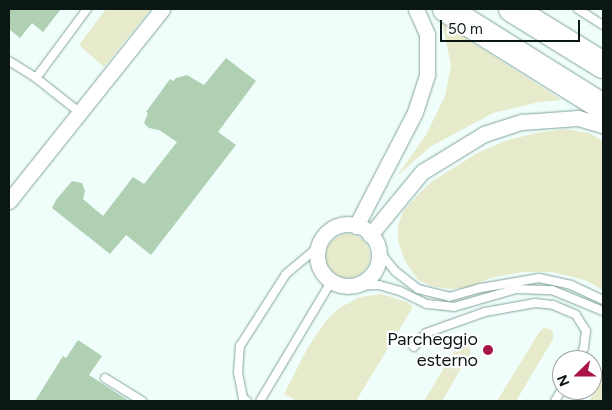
<!DOCTYPE html>
<style>
body{margin:0}
#map{position:relative;width:612px;height:410px;overflow:hidden;background:#f0fefb;font-family:Figtree,sans-serif}
div>[style]{position:absolute}
[style*='--x']{left:calc(var(--x)*1px);top:calc(var(--y)*1px);width:calc(var(--w)*1px);rotate:calc(var(--a)*1deg)}
.green>*{inset:0;background:#e7ebcc}
.round{border-radius:50%}
.building>*{inset:0;background:#b0d0b4}
.roads{filter:drop-shadow(0 0 1px #82a39d) drop-shadow(0 0 1px #82a39d)}
.service>*{height:8px;margin:-4px;padding:0 4px;transform-origin:4px;border-radius:4px;background:#fff}
.minor>*{height:15px;margin:-7.5px;padding:0 7.5px;transform-origin:7.5px;border-radius:7.5px;background:#fff}
.minor>.ring{margin:-7.5px;padding:0;box-sizing:content-box;background:none;border:15px solid #fff;border-radius:50%}
.trunk>*{height:26px;margin:-13px;padding:0 13px;transform-origin:13px;border-radius:13px;background:#fff}
.dots>*{width:14px;height:14px;translate:-50% -50%;box-sizing:border-box;border:2px solid #fff;border-radius:50%}
span{translate:-50% -50%;white-space:nowrap;text-align:center;line-height:1.15;-webkit-text-stroke:4.5px #fff;paint-order:stroke}
.poi-label{font-size:18px;color:#0a1715}
.right{translate:-100% -50%;text-align:right}
.frame{position:absolute;inset:0;border:10px solid #0a1715;pointer-events:none}
.north{position:absolute;left:552px;top:350px;width:50px;height:50px;box-sizing:border-box;background:#fff;border:1px solid #9da2a1;border-radius:50%;rotate:248deg;font-size:14px;font-weight:700;line-height:20px;text-align:center;color:#0a1715}
.north::after{content:'';display:block;margin:auto;width:18px;height:22px;background:#a81448;clip-path:polygon(50% 0,100% 100%,50% 72%,0 100%)}
.scale{position:absolute;left:440px;top:20px;width:140px;height:22px;box-sizing:border-box;border:2px solid #0a1715;border-top:0;padding-left:6px;font-size:15px;line-height:18px;white-space:nowrap;color:#0a1715;-webkit-text-stroke:4px #fff;paint-order:stroke}
</style>
<div id="map">
<div class="green">
<div style="clip-path:polygon(106px 9px,151px 9px,104px 67px,79px 45px)"></div>
<div style="clip-path:polygon(442px 23px,562px 100px,539px 102px,493px 113px,430px 147px,397px 176px,426px 135px,445px 96px,451px 65px)"></div>
<div style="clip-path:polygon(566px 129px,589px 133px,603px 141px,603px 290px,585px 280px,552px 272px,522px 272px,491px 278px,466px 288px,448px 289px,432px 286px,418px 280px,405px 261px,398px 241px,398px 225px,404px 210px,414px 199px,431px 182px,479px 152px,508px 140px,536px 133px)"></div>
<div class="round" style="left:326px;top:234px;width:44px;height:44px"></div>
<div style="clip-path:polygon(382px 294px,407px 302px,413px 307px,356px 401px,297px 401px,284px 394px,308px 347px,326px 321px,339px 308px,360px 297px)"></div>
<div style="clip-path:polygon(545px 327px,553px 331px,553px 339px,516px 401px,497px 401px,540px 331px)"></div>
<div style="clip-path:polygon(462px 342px,469px 344px,471px 352px,442px 401px,424px 401px,457px 346px)"></div>
<div style="clip-path:polygon(603px 377px,603px 401px,589px 401px)"></div>
</div>
<div class="building">
<div style="clip-path:polygon(9px 9px,61px 9px,43px 32px,32px 23px,20px 38px,9px 29px)"></div>
<div style="clip-path:polygon(226px 58px,256px 81px,218px 132px,236px 145px,151px 255px,126px 235px,110px 254px,52px 208px,56px 200px,72px 181px,82px 183px,85px 191px,83px 199px,103px 216px,133px 177px,144px 184px,177px 142px,159px 130px,149px 128px,144px 123px,148px 113px,146px 112px,170px 79px,173px 81px,176px 78px,187px 75px,204px 85px)"></div>
<div style="clip-path:polygon(78px 340px,102px 356px,89px 375px,129px 401px,35px 401px,63px 356px,66px 358px)"></div>
</div>
<div class="roads">
<div class="service">
<div style="--x:578;--y:9;--w:30;--a:33"></div>
<div style="--x:9;--y:61;--w:32;--a:32"></div>
<div style="--x:79;--y:112;--w:55;--a:-141.7"></div>
<div style="--x:36;--y:78;--w:86;--a:-53.5"></div>
<div style="--x:378;--y:250;--w:27;--a:51"></div>
<div style="--x:395;--y:271;--w:29;--a:38"></div>
<div style="--x:418;--y:289;--w:32;--a:14"></div>
<div style="--x:449;--y:297;--w:33;--a:-16"></div>
<div style="--x:481;--y:288;--w:59;--a:-9.8"></div>
<div style="--x:539;--y:278;--w:33;--a:12"></div>
<div style="--x:571;--y:285;--w:35;--a:25"></div>
<div style="--x:350;--y:286;--w:29;--a:-2"></div>
<div style="--x:379;--y:285;--w:22;--a:16"></div>
<div style="--x:400;--y:291;--w:30;--a:26"></div>
<div style="--x:427;--y:304;--w:27;--a:6"></div>
<div style="--x:454;--y:307;--w:65;--a:-16.2"></div>
<div style="--x:516;--y:289;--w:36;--a:2"></div>
<div style="--x:552;--y:290;--w:55;--a:22.4"></div>
<div style="--x:414;--y:347;--w:18;--a:-49"></div>
<div style="--x:426;--y:333;--w:63;--a:-19.6"></div>
<div style="--x:485;--y:312;--w:51;--a:-10.2"></div>
<div style="--x:535;--y:303;--w:18;--a:6"></div>
<div style="--x:553;--y:305;--w:25;--a:23"></div>
<div style="--x:576;--y:315;--w:19;--a:58"></div>
<div style="--x:586;--y:331;--w:17;--a:97"></div>
<div style="--x:584;--y:348;--w:13;--a:117"></div>
<div style="--x:105;--y:378;--w:44;--a:31.9"></div>
<div style="--x:247;--y:401;--w:5;--a:-143"></div>
<div style="--x:243;--y:398;--w:25;--a:-101"></div>
<div style="--x:238;--y:373;--w:27;--a:-86"></div>
<div style="--x:240;--y:346;--w:85;--a:-57.4"></div>
<div style="--x:286;--y:274;--w:40;--a:-40"></div>
<div style="--x:260;--y:401;--w:139;--a:-59.2"></div>
<div style="--x:555;--y:401;--w:14;--a:-60"></div>
</div>
<div class="minor">
<div style="--x:9;--y:201;--w:246;--a:-51.4"></div>
<div class="ring" style="left:317px;top:224px;width:47px;height:47px"></div>
<div style="--x:356;--y:226;--w:128;--a:-62.6"></div>
<div style="--x:415;--y:112;--w:40;--a:-72"></div>
<div style="--x:427;--y:74;--w:40;--a:-90"></div>
<div style="--x:427;--y:34;--w:27;--a:-114"></div>
<div style="--x:370;--y:235;--w:82;--a:-50.5"></div>
<div style="--x:422;--y:172;--w:73;--a:-31.5"></div>
<div style="--x:484;--y:134;--w:40;--a:-18"></div>
<div style="--x:522;--y:122;--w:56;--a:-4.1"></div>
<div style="--x:578;--y:118;--w:26;--a:16"></div>
</div>
<div class="trunk">
<div style="--x:446;--y:9;--w:185;--a:32"></div>
<div style="--x:512;--y:9;--w:107;--a:31.6"></div>
</div>
</div>
<div class="dots">
<div style="left:488px;top:350px;background:#a81448"></div>
</div>
<div class="poi-label">
<span class="right" style="left:478px;top:350px">Parcheggio<br>esterno</span>
</div>
<div class="frame"></div>
<div class="north">N</div>
<div class="scale">50 m</div>
</div>
